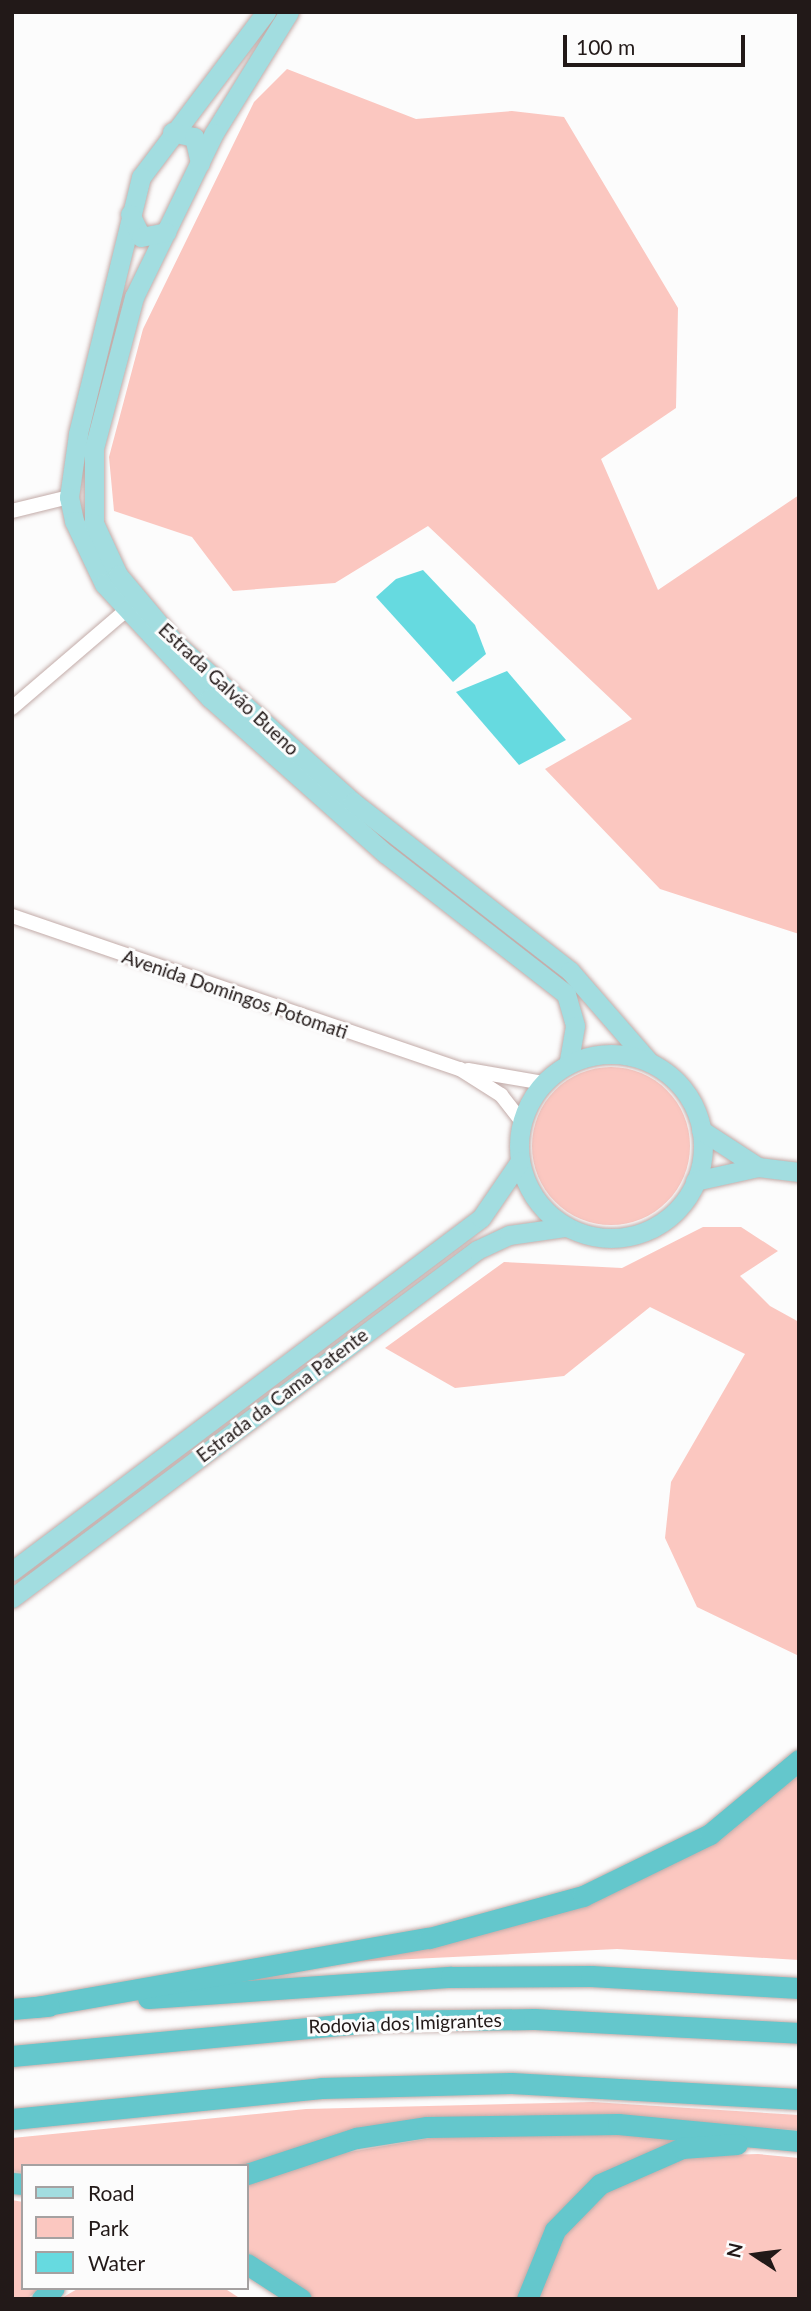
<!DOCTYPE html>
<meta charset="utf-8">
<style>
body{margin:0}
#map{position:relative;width:811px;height:2311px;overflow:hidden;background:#fcfcfc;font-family:Lato,sans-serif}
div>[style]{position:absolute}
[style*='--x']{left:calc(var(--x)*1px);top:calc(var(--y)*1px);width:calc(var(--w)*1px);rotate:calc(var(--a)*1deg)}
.green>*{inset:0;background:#fbc7c0}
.round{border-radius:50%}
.water>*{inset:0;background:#66dae0}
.roads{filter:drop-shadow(0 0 2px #c2aba8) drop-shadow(0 0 2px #c2aba8)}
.minor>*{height:14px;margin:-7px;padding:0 7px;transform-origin:7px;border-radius:7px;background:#fff}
.major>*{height:19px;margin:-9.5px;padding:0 9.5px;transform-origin:9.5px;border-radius:9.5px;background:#a2dde0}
.major>.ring{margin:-9.5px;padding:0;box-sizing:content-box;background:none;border:19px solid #a2dde0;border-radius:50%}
.highway>*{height:21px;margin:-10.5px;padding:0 10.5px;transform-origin:10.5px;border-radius:10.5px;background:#64c7cc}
span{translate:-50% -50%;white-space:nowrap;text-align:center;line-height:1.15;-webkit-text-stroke:6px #fcfcfc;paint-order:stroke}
.street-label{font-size:19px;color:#221918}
.frame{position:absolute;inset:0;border:14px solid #221918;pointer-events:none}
.legend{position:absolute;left:21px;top:2164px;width:228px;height:126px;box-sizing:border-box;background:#fcfcfc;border:2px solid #a5a1a1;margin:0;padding:9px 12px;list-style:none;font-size:21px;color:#221918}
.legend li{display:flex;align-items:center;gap:14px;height:35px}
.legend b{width:35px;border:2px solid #a5a1a1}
.north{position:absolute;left:720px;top:2220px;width:70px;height:70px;-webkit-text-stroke:5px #fcfcfc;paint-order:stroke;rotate:283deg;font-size:19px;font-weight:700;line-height:28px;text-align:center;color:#221918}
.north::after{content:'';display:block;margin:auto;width:24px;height:32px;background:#221918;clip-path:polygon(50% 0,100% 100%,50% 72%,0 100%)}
.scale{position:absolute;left:563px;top:35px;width:182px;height:32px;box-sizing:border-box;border:4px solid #221918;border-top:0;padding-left:9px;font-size:21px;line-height:24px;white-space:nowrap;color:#221918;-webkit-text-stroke:5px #fcfcfc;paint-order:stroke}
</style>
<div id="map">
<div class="green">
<div style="clip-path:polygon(287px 69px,416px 119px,512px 111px,564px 117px,678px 308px,676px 408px,601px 459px,658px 590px,799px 495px,799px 934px,660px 889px,545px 769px,632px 719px,428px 526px,335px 583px,233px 591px,192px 537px,114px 511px,109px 457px,143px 329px,254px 102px)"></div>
<div class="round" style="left:532px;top:1067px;width:158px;height:158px"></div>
<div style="clip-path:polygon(703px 1227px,741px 1227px,778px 1251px,740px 1276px,770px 1306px,799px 1322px,799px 1656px,697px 1607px,665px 1538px,671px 1482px,745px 1354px,650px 1307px,564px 1376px,455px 1388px,385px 1348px,504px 1262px,622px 1268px)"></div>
<div style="clip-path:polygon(799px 1775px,799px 1960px,617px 1949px,329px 1963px,468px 1936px,712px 1842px)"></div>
<div style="clip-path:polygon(593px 2102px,799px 2115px,799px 2130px,513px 2115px,247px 2166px,23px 2166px,23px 2173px,12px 2171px,12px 2138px,306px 2109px)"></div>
<div style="clip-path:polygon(465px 2132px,622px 2132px,684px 2140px,606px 2172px,522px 2299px,315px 2299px,247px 2252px,247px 2184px,338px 2154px)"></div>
<div style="clip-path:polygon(758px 2154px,799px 2158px,799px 2299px,538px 2299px,564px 2235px,618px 2181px,689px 2156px)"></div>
<div style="clip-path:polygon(12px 2200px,23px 2202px,23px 2288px,40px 2288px,27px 2299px,12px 2299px)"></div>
<div style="clip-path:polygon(79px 2288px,224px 2288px,241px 2299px,60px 2299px)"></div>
</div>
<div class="water">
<div style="clip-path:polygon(423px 570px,475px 625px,486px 654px,453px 682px,376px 597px,396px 579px)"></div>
<div style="clip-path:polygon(507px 671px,566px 740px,519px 765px,456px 692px)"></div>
</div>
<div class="roads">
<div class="minor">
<div style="--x:12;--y:511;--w:59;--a:-13.8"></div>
<div style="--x:12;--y:708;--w:149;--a:-40.6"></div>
<div style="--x:12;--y:916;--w:473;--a:18.9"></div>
<div style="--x:460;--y:1069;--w:49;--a:32.4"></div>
<div style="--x:501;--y:1095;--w:34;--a:52"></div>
<div style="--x:468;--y:1070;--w:76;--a:9.8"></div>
</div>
<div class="major">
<div style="--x:266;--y:12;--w:207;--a:127.1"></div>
<div style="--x:141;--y:177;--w:265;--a:103.8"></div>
<div style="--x:78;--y:434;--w:64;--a:98.1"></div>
<div style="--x:69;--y:497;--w:25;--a:78"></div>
<div style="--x:74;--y:521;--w:70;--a:64.5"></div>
<div style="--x:104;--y:584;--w:156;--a:47.1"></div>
<div style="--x:210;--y:698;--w:235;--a:41.6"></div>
<div style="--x:386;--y:854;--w:228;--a:37.9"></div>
<div style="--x:566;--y:994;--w:33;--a:74"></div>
<div style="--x:575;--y:1026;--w:39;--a:100"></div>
<div style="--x:289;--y:12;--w:142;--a:121.8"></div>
<div style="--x:214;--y:133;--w:182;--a:116"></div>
<div style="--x:134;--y:297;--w:156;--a:104.8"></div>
<div style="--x:94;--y:448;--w:75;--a:90"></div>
<div style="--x:94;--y:523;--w:57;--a:65.2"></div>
<div style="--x:118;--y:575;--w:89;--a:50"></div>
<div style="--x:175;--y:643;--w:239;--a:41.8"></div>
<div style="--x:353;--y:802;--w:275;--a:37.9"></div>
<div style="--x:570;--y:971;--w:121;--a:49"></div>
<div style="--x:172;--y:132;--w:23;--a:13"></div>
<div style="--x:194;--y:137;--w:27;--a:77"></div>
<div style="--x:130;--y:214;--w:25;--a:64"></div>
<div style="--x:141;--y:237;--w:26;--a:-11"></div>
<div class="ring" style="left:519px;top:1054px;width:165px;height:165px"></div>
<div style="--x:701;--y:1130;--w:68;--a:33"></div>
<div style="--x:758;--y:1167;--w:41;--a:7"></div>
<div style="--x:695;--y:1181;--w:65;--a:-12.5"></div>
<div style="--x:12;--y:1571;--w:587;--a:-36.97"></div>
<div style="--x:481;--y:1218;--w:69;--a:-55.6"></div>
<div style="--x:12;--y:1598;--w:581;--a:-36.81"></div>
<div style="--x:477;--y:1250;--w:35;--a:-25"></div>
<div style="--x:509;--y:1235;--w:58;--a:-8"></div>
</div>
<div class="highway">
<div style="--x:148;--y:1998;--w:304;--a:-4"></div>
<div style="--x:451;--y:1977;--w:140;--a:-0.4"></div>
<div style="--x:591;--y:1976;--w:208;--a:3.3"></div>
<div style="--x:36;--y:2007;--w:399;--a:-10"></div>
<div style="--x:429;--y:1938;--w:160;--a:-15.3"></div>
<div style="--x:583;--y:1896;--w:141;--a:-26"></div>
<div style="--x:710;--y:1834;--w:116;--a:-39.7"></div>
<div style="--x:12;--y:2009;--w:37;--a:-5"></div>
<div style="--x:12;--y:2056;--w:369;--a:-5.4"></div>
<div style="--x:379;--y:2021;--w:155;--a:-0.7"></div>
<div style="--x:534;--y:2019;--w:265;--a:3"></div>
<div style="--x:12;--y:2119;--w:311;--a:-5.7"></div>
<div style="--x:321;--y:2088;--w:190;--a:-1.5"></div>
<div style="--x:511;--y:2083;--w:288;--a:3.2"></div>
<div style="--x:247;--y:2174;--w:115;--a:-18.3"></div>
<div style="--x:356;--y:2138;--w:72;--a:-8.8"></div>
<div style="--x:427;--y:2127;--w:191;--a:-0.9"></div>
<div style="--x:618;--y:2124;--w:182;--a:5.4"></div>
<div style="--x:12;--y:2183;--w:11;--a:5"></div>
<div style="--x:247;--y:2264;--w:64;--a:32.9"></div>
<div style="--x:42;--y:2299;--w:16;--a:-43"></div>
<div style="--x:527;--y:2299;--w:74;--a:-67.9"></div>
<div style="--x:555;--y:2230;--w:64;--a:-45.6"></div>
<div style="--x:600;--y:2184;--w:90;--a:-23.7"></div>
<div style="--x:682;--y:2148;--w:55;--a:-4.2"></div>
</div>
</div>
<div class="street-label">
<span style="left:229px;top:689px;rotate:43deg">Estrada Galvão Bueno</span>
<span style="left:235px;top:994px;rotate:19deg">Avenida Domingos Potomati</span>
<span style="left:282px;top:1395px;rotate:-37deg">Estrada da Cama Patente</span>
<span style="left:405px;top:2023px;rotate:-2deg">Rodovia dos Imigrantes</span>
</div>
<div class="frame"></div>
<ul class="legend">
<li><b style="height:9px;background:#a2dde0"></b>Road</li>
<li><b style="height:19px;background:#fbc7c0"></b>Park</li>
<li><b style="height:19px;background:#66dae0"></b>Water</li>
</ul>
<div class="north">N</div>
<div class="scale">100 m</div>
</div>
